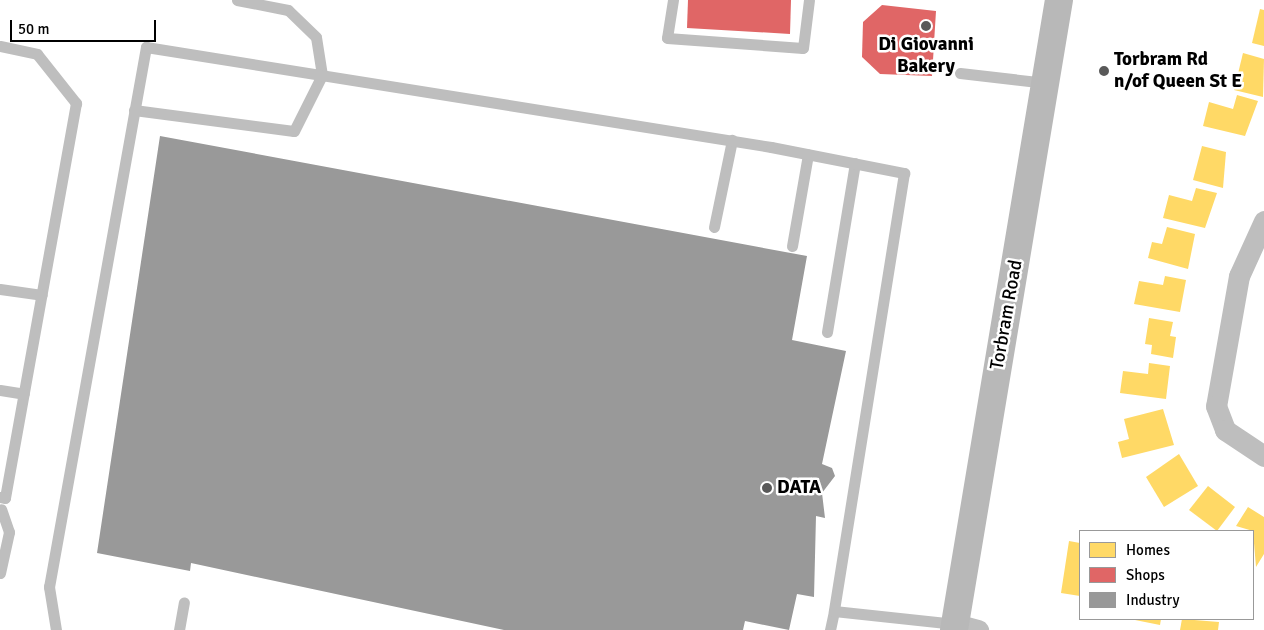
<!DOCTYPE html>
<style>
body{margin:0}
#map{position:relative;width:1264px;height:630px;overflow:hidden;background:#fff;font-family:Signika,sans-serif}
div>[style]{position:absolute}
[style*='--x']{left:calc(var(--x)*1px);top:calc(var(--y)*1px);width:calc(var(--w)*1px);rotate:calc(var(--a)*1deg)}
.homes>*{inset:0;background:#ffd966}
.shops>*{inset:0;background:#e06666}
.industry>*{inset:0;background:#999}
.service>*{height:11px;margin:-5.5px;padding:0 5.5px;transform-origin:5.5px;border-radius:5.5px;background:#bebebe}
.minor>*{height:21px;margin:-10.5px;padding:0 10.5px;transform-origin:10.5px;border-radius:10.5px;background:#bebebe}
.secondary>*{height:28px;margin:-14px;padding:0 14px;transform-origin:14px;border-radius:14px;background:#b8b8b8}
.dots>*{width:14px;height:14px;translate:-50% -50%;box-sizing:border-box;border:2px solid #fff;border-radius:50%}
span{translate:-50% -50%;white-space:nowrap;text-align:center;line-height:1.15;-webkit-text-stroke:5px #fff;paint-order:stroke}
.poi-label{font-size:19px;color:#000;font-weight:700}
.left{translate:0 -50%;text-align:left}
.street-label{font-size:19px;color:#000}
.legend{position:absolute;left:1079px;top:530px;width:175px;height:90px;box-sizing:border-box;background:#fff;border:1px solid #999;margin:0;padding:6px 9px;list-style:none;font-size:15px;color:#000}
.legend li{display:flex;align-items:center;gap:10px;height:25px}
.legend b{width:25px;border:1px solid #999}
.scale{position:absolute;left:10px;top:20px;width:146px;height:22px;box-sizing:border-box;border:2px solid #000;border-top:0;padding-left:6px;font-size:15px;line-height:18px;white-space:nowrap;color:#000;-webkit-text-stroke:4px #fff;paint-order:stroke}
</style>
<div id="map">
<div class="homes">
<div style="clip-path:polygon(1260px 9px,1264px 10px,1264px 46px,1252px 43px)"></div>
<div style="clip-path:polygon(1243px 53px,1264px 59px,1263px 97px,1234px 90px)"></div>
<div style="clip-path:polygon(1237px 95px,1258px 101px,1245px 136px,1203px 126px,1209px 102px,1233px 109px)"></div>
<div style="clip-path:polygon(1202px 146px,1226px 152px,1223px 188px,1193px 180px)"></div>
<div style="clip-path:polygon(1196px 188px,1217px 193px,1205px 228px,1163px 218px,1169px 195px,1192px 201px)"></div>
<div style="clip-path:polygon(1167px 227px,1195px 234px,1188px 269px,1148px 258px,1152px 242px,1162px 244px)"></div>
<div style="clip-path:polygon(1165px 276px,1186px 280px,1180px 312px,1134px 304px,1139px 281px,1163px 285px)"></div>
<div style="clip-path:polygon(1149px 318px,1173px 322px,1170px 336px,1176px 337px,1173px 358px,1151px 354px,1152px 345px,1145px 344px)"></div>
<div style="clip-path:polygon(1149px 363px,1170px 366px,1166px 399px,1120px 393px,1123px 371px,1148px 374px)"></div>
<div style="clip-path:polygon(1163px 409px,1174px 445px,1122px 458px,1118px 442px,1129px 439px,1124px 419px)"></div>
<div style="clip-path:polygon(1179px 454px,1198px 486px,1164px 507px,1146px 477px)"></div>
<div style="clip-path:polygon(1208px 486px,1235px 507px,1217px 531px,1189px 510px)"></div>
<div style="clip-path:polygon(1248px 507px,1264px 517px,1264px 554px,1256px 567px,1253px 531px,1236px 526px)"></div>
<div style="clip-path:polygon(1069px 541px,1080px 543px,1080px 596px,1061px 593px)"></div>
<div style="clip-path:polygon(1130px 619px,1161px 619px,1160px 625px)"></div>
<div style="clip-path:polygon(1182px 619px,1219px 622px,1218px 630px,1180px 630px)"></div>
</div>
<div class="shops">
<div style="clip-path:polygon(688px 0,791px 0,790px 34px,687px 28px)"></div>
<div style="clip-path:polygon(882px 5px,936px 11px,932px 76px,880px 74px,862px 57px,863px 22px)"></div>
</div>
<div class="industry">
<div style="clip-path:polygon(160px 136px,807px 256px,792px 340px,846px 351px,822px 464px,832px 468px,835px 476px,822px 493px,825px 518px,816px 516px,814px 597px,797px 594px,789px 630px,745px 621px,743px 630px,504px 630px,191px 563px,190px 571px,97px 553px)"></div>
</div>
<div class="service">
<div style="--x:673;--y:0;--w:38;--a:99"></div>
<div style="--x:667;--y:38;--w:136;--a:4.2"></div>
<div style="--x:803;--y:48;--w:48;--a:-82.9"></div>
<div style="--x:0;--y:46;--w:38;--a:12"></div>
<div style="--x:37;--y:54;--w:63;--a:51.5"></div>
<div style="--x:76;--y:103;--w:401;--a:100.2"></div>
<div style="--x:5;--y:498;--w:5;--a:-169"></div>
<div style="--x:960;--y:73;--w:87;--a:6.6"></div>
<div style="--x:134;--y:110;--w:161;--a:7.5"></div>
<div style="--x:294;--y:131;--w:63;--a:-63.4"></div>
<div style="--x:322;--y:75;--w:38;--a:-99"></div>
<div style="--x:316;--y:37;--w:39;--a:-136"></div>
<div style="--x:288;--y:10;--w:52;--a:-168.9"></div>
<div style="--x:714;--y:227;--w:89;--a:-78.3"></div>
<div style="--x:792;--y:246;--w:93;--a:-80.1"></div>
<div style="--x:0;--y:289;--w:42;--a:8.1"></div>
<div style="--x:827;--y:332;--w:171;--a:-80.6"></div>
<div style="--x:0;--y:390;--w:24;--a:9"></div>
<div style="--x:0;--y:573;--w:42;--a:-77.6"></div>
<div style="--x:9;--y:532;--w:24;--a:-109"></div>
<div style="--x:56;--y:630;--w:44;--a:-99.2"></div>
<div style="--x:49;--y:587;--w:549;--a:-79.82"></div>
<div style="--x:146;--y:47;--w:633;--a:9.09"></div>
<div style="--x:771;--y:147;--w:136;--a:11.1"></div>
<div style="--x:904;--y:173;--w:444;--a:99.1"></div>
<div style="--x:179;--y:630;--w:28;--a:-80"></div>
<div style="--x:830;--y:630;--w:19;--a:-78"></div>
<div style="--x:834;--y:611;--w:122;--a:6.1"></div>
</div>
<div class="minor">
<div style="--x:1264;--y:221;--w:60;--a:114.4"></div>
<div style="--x:1239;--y:276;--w:132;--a:100"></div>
<div style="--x:1216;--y:406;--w:26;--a:69"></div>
<div style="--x:1225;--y:430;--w:47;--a:33.7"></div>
<div style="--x:955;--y:624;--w:24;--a:15"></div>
</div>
<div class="secondary">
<div style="--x:954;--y:630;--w:639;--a:-80.54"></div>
</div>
<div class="dots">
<div style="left:926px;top:26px;background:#595959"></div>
<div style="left:1104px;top:71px;background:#595959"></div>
<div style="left:767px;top:488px;background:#595959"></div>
</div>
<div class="poi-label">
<span style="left:926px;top:56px">Di Giovanni<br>Bakery</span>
<span class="left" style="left:1114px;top:71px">Torbram Rd<br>n/of Queen St E</span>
<span class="left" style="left:777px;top:488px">DATA</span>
</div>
<div class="street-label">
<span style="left:1007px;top:315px;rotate:-80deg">Torbram Road</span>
</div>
<ul class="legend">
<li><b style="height:14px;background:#ffd966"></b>Homes</li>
<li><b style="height:14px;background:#e06666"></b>Shops</li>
<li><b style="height:14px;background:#999"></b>Industry</li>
</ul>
<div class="scale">50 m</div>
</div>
